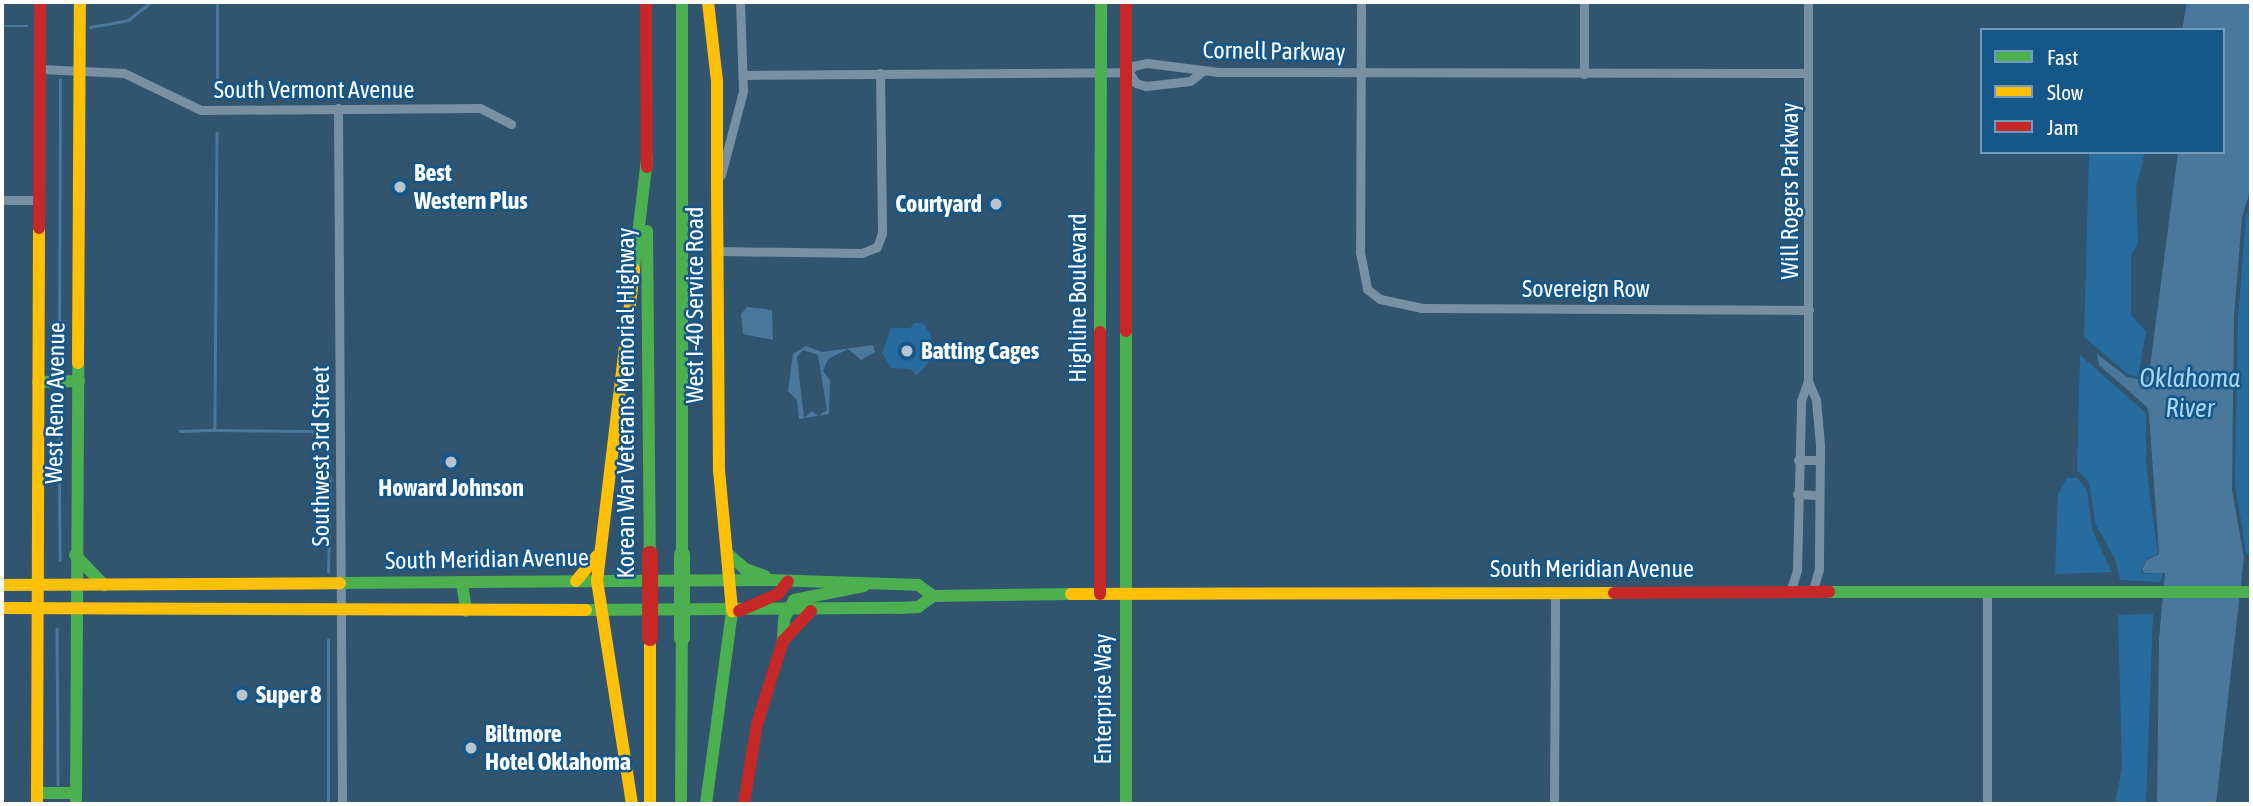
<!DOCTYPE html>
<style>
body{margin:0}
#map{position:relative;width:2253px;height:806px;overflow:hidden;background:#31546f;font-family:"Asap Condensed",sans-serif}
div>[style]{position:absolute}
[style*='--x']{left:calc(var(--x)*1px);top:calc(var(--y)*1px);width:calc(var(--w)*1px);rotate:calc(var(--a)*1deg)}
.green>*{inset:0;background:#276c9f}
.water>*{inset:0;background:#4a789c}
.stream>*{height:2.5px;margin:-1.25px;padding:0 1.25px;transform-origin:1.25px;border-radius:1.25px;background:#4a789c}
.street>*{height:9px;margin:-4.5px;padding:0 4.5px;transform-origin:4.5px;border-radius:4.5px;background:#7890a4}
.fast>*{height:12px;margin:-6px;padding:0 6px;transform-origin:6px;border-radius:6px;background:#4caf50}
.slow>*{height:12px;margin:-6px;padding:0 6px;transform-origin:6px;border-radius:6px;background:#ffc107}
.jam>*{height:12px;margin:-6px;padding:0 6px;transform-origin:6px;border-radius:6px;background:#c62828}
.fast-bridge>*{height:16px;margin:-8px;padding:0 8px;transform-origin:8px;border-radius:8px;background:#4caf50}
.jam-bridge>*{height:16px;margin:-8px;padding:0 8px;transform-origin:8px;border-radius:8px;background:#c62828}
.dots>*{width:19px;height:19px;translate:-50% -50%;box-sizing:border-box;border:4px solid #16578a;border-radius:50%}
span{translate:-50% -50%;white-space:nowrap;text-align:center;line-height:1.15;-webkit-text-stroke:5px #16578a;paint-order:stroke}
.street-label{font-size:24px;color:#fff}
.poi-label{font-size:24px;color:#fff;font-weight:700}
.left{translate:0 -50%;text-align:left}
.right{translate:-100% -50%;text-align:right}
.water-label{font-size:26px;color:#aad6f6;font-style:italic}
.frame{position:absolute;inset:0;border:4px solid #fff;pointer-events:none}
.legend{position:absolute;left:1980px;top:28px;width:245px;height:126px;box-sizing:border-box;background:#16578a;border:2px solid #739ab9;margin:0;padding:9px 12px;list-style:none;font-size:21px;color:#fff}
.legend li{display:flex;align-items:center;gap:14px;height:35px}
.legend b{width:35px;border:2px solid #739ab9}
</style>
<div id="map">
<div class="green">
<div style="clip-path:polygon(2089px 152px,2145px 152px,2136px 188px,2138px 243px,2131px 255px,2131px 315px,2146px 332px,2138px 377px,2129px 375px,2084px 337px)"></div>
<div style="clip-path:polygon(2251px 206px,2251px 557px,2246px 553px,2235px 483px,2238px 318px,2246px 216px)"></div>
<div style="clip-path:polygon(915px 323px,923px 323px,931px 335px,931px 360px,917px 375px,910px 369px,891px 368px,882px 353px,891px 328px,910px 328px)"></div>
<div style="clip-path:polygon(2080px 355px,2146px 413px,2146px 465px,2158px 554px,2147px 559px,2141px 569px,2143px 574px,2163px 573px,2161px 582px,2120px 580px,2115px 559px,2096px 525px,2089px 482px,2077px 470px)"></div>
<div style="clip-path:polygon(2067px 478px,2077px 478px,2087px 490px,2092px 530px,2112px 572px,2055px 574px,2058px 494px)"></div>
<div style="clip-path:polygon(2153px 614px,2146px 804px,2115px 804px,2122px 768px,2118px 615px)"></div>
</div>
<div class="water">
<div style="clip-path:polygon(2187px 2px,2251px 2px,2251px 189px,2242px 217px,2234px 317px,2232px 490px,2244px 557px,2216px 804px,2157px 804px,2159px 639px,2165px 573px,2144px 573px,2142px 569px,2147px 560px,2159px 554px,2149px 414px,2147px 407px,2099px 365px,2097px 354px,2127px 377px,2142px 380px,2149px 375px,2178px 152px,2223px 152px,2223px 30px,2182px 30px)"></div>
<div style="clip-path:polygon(747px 307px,772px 310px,773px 340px,743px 334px,741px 314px)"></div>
<div style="clip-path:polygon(evenodd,873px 345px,875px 352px,861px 360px,848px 349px,828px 359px,823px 371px,830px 380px,829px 414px,799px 419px,797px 400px,788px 391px,793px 354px,806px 346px,822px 352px,873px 345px,803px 350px,818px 355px,827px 410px,818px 416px,812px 411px,804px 418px,797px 357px,803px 350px)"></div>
</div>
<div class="stream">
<div style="--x:2;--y:26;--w:25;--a:0"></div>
<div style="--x:90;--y:27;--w:39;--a:-10"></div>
<div style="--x:128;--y:20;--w:29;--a:-38"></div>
<div style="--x:217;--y:97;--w:95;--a:-90"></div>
<div style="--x:217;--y:133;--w:297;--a:90.4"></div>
<div style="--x:215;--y:430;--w:97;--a:0.6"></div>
<div style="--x:312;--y:431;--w:20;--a:37"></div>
<div style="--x:328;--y:443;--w:23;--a:85"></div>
<div style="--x:59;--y:370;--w:290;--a:-89.8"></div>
<div style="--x:59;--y:397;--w:163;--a:89.6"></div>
<div style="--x:180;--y:431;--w:35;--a:-2"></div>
<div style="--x:328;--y:572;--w:95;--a:-88.8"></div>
<div style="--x:57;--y:629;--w:155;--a:89.6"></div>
<div style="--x:58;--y:804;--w:1;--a:-90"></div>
<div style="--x:328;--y:804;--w:164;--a:-90"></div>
</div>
<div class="street">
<div style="--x:1361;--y:2;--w:250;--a:90.2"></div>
<div style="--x:1360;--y:252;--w:38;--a:79"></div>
<div style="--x:1367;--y:289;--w:16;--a:38"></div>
<div style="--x:1380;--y:299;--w:43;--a:12.1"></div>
<div style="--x:1422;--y:308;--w:387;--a:0.3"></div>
<div style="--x:40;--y:69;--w:84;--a:2.7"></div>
<div style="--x:124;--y:73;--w:85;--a:25.7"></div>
<div style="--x:201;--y:110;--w:279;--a:-0.4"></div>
<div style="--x:480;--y:108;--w:35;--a:27"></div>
<div style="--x:1129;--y:72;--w:7;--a:-56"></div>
<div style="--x:1133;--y:66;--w:14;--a:-12"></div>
<div style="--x:1147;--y:63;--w:72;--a:7.2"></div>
<div style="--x:1218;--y:72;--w:590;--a:0.1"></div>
<div style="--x:1129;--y:72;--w:13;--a:58"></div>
<div style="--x:1136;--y:83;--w:10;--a:17"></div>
<div style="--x:1146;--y:86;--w:44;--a:-6.5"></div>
<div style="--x:1190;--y:81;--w:16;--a:-38"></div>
<div style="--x:1584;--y:74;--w:72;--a:-90"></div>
<div style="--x:743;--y:75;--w:386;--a:-0.4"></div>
<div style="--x:338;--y:108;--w:696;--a:89.67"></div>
<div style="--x:721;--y:175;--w:87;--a:-75.3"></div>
<div style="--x:743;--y:91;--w:89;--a:-91.9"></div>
<div style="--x:2;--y:200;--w:37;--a:0"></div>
<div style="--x:718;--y:251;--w:144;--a:0.8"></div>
<div style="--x:862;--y:253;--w:16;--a:-22"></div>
<div style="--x:877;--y:247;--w:15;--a:-70"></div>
<div style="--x:882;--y:233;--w:160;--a:-90.7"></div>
<div style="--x:1808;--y:381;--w:21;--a:67"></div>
<div style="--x:1816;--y:400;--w:45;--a:84.9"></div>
<div style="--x:1820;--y:445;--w:124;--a:90.5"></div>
<div style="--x:1819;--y:569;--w:25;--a:106"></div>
<div style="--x:1798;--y:460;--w:22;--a:0"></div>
<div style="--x:1797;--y:494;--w:22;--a:3"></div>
<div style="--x:1987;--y:591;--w:213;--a:90"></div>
<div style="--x:1790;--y:592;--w:23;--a:-72"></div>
<div style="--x:1797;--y:570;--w:169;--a:-88.6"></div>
<div style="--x:1801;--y:401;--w:21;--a:-71"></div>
<div style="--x:1808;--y:381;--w:379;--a:-90"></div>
<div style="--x:1554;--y:804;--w:212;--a:-89.7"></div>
</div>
<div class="fast">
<div style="--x:682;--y:2;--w:553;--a:90"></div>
<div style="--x:647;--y:231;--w:323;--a:89.5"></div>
<div style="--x:634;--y:269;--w:112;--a:-83.3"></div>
<div style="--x:1126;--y:331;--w:473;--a:90"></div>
<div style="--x:1100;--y:332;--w:330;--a:-89.8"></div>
<div style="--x:38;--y:382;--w:41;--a:-1.4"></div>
<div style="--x:728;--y:554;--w:23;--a:41"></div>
<div style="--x:745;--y:569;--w:21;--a:19"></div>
<div style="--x:75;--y:555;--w:42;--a:46"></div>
<div style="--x:462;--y:582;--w:29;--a:82"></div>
<div style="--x:340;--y:583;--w:431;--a:-0.4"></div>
<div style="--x:771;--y:580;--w:147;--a:1.9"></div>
<div style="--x:918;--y:585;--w:19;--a:36"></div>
<div style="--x:1829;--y:592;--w:422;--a:0"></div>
<div style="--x:586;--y:610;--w:313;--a:-0.4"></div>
<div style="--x:899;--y:608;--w:19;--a:-3"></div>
<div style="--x:918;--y:607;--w:19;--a:-36"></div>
<div style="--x:933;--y:596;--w:138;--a:-0.8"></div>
<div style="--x:783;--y:641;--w:22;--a:-87"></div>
<div style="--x:784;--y:619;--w:21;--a:-62"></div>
<div style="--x:794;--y:600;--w:71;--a:-11.3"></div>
<div style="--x:37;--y:793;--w:38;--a:0"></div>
<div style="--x:76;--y:804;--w:441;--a:-89.7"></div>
<div style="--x:681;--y:804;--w:166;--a:-89.7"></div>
<div style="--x:706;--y:804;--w:195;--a:-82.3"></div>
</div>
<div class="slow">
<div style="--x:708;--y:2;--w:80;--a:83.5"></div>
<div style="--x:717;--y:81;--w:106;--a:90"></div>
<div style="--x:717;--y:187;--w:283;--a:89.6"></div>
<div style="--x:719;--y:470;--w:142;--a:84.7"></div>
<div style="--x:78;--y:363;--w:361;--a:-89.7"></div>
<div style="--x:576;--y:581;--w:33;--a:-50"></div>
<div style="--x:2;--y:585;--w:338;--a:-0.3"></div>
<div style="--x:1071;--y:594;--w:543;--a:-0.11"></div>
<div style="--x:2;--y:608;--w:584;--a:0.2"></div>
<div style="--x:650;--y:638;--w:166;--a:90"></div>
<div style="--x:37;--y:804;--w:576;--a:-89.8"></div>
<div style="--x:632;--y:804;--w:226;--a:-98.9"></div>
<div style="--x:597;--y:581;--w:314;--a:-83.2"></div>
</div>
<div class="jam">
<div style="--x:646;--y:2;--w:165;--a:89.7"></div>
<div style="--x:1126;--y:2;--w:329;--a:90"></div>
<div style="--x:39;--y:228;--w:226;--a:-89.7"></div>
<div style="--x:1614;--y:593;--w:215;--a:-0.3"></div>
<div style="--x:1100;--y:594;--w:262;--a:-90"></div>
<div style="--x:739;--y:611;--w:43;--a:-23.6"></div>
<div style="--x:778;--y:594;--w:16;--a:-52"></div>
<div style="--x:744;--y:804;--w:81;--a:-80.8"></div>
<div style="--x:757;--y:724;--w:87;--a:-72.6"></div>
<div style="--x:783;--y:641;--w:41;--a:-47"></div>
</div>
<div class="fast-bridge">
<div style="--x:682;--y:555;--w:83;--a:90"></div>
</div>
<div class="jam-bridge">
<div style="--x:650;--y:554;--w:84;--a:90"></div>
</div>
<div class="dots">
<div style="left:400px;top:187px;background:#b7c3cd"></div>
<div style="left:996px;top:204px;background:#b7c3cd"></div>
<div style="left:907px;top:351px;background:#b7c3cd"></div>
<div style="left:451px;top:462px;background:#b7c3cd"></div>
<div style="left:242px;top:695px;background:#b7c3cd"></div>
<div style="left:471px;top:748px;background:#b7c3cd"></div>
</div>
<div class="street-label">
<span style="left:1274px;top:51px;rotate:1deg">Cornell Parkway</span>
<span style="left:314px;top:90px">South Vermont Avenue</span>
<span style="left:1790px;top:191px;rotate:-90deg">Will Rogers Parkway</span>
<span style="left:1586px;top:289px">Sovereign Row</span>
<span style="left:1078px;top:298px;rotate:-90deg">Highline Boulevard</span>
<span style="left:695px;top:305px;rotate:-90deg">West I-40 Service Road</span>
<span style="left:55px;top:403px;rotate:-89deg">West Reno Avenue</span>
<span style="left:626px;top:403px;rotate:-90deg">Korean War Veterans Memorial Highway</span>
<span style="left:321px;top:456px;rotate:-90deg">Southwest 3rd Street</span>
<span style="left:487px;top:559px;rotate:-1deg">South Meridian Avenue</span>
<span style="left:1592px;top:569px">South Meridian Avenue</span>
<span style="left:1103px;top:699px;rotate:-90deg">Enterprise Way</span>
</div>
<div class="poi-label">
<span class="left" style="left:414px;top:187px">Best<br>Western Plus</span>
<span class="right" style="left:982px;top:204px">Courtyard</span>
<span class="left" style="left:921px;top:351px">Batting Cages</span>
<span style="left:451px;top:488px">Howard Johnson</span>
<span class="left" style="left:256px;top:695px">Super 8</span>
<span class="left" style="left:485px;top:748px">Biltmore<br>Hotel Oklahoma</span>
</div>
<div class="water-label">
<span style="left:2190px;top:394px">Oklahoma<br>River</span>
</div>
<div class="frame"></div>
<ul class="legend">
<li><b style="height:9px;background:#4caf50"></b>Fast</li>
<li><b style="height:9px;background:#ffc107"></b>Slow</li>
<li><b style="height:9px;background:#c62828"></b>Jam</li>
</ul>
</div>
